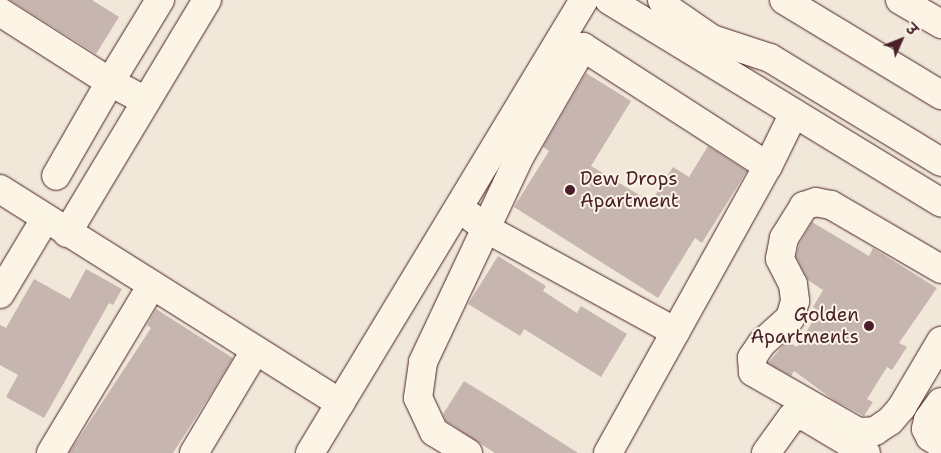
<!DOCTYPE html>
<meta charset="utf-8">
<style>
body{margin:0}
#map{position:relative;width:941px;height:453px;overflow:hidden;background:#f1e8da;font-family:"Shantell Sans","Playpen Sans Deva",sans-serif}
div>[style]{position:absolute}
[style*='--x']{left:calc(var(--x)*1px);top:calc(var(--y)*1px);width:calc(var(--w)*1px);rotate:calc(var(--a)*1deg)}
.building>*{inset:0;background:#c7b6af}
.roads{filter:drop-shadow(0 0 1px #4a1f2b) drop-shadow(0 0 1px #4a1f2b)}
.minor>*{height:28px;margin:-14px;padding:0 14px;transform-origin:14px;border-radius:14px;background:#fcf5e5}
.major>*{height:28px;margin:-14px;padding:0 14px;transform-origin:14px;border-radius:14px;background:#fcf5e5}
.dots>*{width:14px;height:14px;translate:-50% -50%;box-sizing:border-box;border:2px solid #fcf5e5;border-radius:50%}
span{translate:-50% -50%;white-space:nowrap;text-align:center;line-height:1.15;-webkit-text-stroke:4px #fcf5e5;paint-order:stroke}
.poi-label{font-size:19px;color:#4a1f2b}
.left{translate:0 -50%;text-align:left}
.right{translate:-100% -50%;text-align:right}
.north{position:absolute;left:876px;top:15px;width:50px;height:50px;-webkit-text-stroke:4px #fcf5e5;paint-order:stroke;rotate:46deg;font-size:14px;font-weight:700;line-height:20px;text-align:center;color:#4a1f2b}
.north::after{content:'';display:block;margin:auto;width:18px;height:22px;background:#4a1f2b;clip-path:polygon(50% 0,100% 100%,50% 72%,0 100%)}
</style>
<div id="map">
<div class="building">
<div style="clip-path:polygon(10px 0,92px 0,119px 17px,96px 54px)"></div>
<div style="clip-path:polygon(586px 73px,631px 101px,591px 166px,646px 199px,652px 200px,673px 167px,689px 177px,708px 146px,747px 171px,702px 243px,695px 238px,658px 298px,514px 207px,549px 151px,543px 147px)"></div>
<div style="clip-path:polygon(812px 222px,869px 256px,873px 248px,937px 288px,899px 343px,907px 347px,892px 370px,887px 367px,867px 399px,873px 402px,864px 416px,835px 401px,794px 371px,791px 376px,768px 363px,787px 341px,797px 347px,819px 311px,813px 307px,823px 290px,808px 280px,796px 257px,799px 244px)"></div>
<div style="clip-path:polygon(498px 256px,546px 286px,543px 291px,577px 313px,581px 306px,627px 334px,601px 377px,524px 329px,520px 336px,468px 304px)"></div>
<div style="clip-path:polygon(86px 269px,122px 289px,113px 305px,109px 303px,44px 418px,6px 397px,18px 375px,0 365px,0 325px,6px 328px,34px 279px,70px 299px)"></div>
<div style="clip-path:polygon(156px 309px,233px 358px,214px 389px,173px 453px,69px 453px,151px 328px,147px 325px)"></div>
<div style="clip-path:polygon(464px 381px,514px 412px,578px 453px,495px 453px,481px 444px,446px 421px,443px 414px)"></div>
</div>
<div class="roads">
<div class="minor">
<div style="--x:609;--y:0;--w:389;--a:31.4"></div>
<div style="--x:662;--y:0;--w:9;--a:58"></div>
<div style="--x:667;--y:8;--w:55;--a:34.6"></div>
<div style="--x:712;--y:39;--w:61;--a:18.1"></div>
<div style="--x:770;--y:58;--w:200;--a:31.3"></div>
<div style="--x:0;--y:12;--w:130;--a:32.5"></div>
<div style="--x:110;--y:82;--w:108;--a:119.9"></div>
<div style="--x:146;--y:101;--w:41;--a:-152.2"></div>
<div style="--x:110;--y:82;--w:96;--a:-58.6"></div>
<div style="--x:0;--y:189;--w:402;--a:32.2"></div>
<div style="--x:470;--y:216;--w:19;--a:39"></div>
<div style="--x:485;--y:228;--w:217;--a:28.6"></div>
<div style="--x:67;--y:233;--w:272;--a:-59"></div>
<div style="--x:941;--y:269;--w:127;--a:-149.8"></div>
<div style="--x:831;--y:205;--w:15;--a:-169"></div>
<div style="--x:816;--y:202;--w:13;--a:162"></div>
<div style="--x:804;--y:206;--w:38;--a:122"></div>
<div style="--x:784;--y:238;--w:21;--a:101"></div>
<div style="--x:780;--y:259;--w:28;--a:63"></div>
<div style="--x:793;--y:284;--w:17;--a:83"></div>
<div style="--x:795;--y:301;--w:18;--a:106"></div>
<div style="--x:790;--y:318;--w:38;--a:138"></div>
<div style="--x:762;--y:343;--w:18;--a:124"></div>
<div style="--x:752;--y:358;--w:14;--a:86"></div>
<div style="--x:753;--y:372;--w:121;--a:29.7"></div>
<div style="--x:858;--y:432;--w:17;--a:-3"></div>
<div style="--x:875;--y:431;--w:18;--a:-34"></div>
<div style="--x:890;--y:421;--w:18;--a:-49"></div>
<div style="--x:902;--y:407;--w:77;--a:-59.4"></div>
<div style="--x:0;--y:294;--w:87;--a:-59"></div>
<div style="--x:941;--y:402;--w:22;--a:126"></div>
<div style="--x:928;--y:420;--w:9;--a:103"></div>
<div style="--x:926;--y:429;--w:9;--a:63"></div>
<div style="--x:930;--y:437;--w:13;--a:32"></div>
<div style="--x:51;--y:453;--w:196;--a:-59"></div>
<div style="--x:194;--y:453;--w:119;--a:-59.1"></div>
<div style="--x:310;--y:453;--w:529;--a:-58.83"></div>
<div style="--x:468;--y:453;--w:40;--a:-148"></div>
<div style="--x:434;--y:432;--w:38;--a:-115"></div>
<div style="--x:418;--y:398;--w:36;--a:-82"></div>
<div style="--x:423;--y:362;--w:228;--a:-64.8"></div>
<div style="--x:520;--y:156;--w:126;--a:-60"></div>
<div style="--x:583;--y:47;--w:220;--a:32.8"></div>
<div style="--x:768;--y:166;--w:59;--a:-63.9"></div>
<div style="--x:608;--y:453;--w:329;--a:-60.9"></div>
<div style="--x:766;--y:453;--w:44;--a:-54.2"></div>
<div style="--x:792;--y:417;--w:12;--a:-5"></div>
<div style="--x:804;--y:416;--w:72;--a:30.8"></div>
</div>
<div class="major">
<div style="--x:784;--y:0;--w:184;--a:31.2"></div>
<div style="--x:900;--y:0;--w:48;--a:30.3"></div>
</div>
</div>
<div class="dots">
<div style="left:570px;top:190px;background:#4a1f2b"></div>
<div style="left:869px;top:326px;background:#4a1f2b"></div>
</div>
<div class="poi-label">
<span class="left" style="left:580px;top:190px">Dew Drops<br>Apartment</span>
<span class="right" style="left:859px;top:326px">Golden<br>Apartments</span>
</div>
<div class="north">उ</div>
</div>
